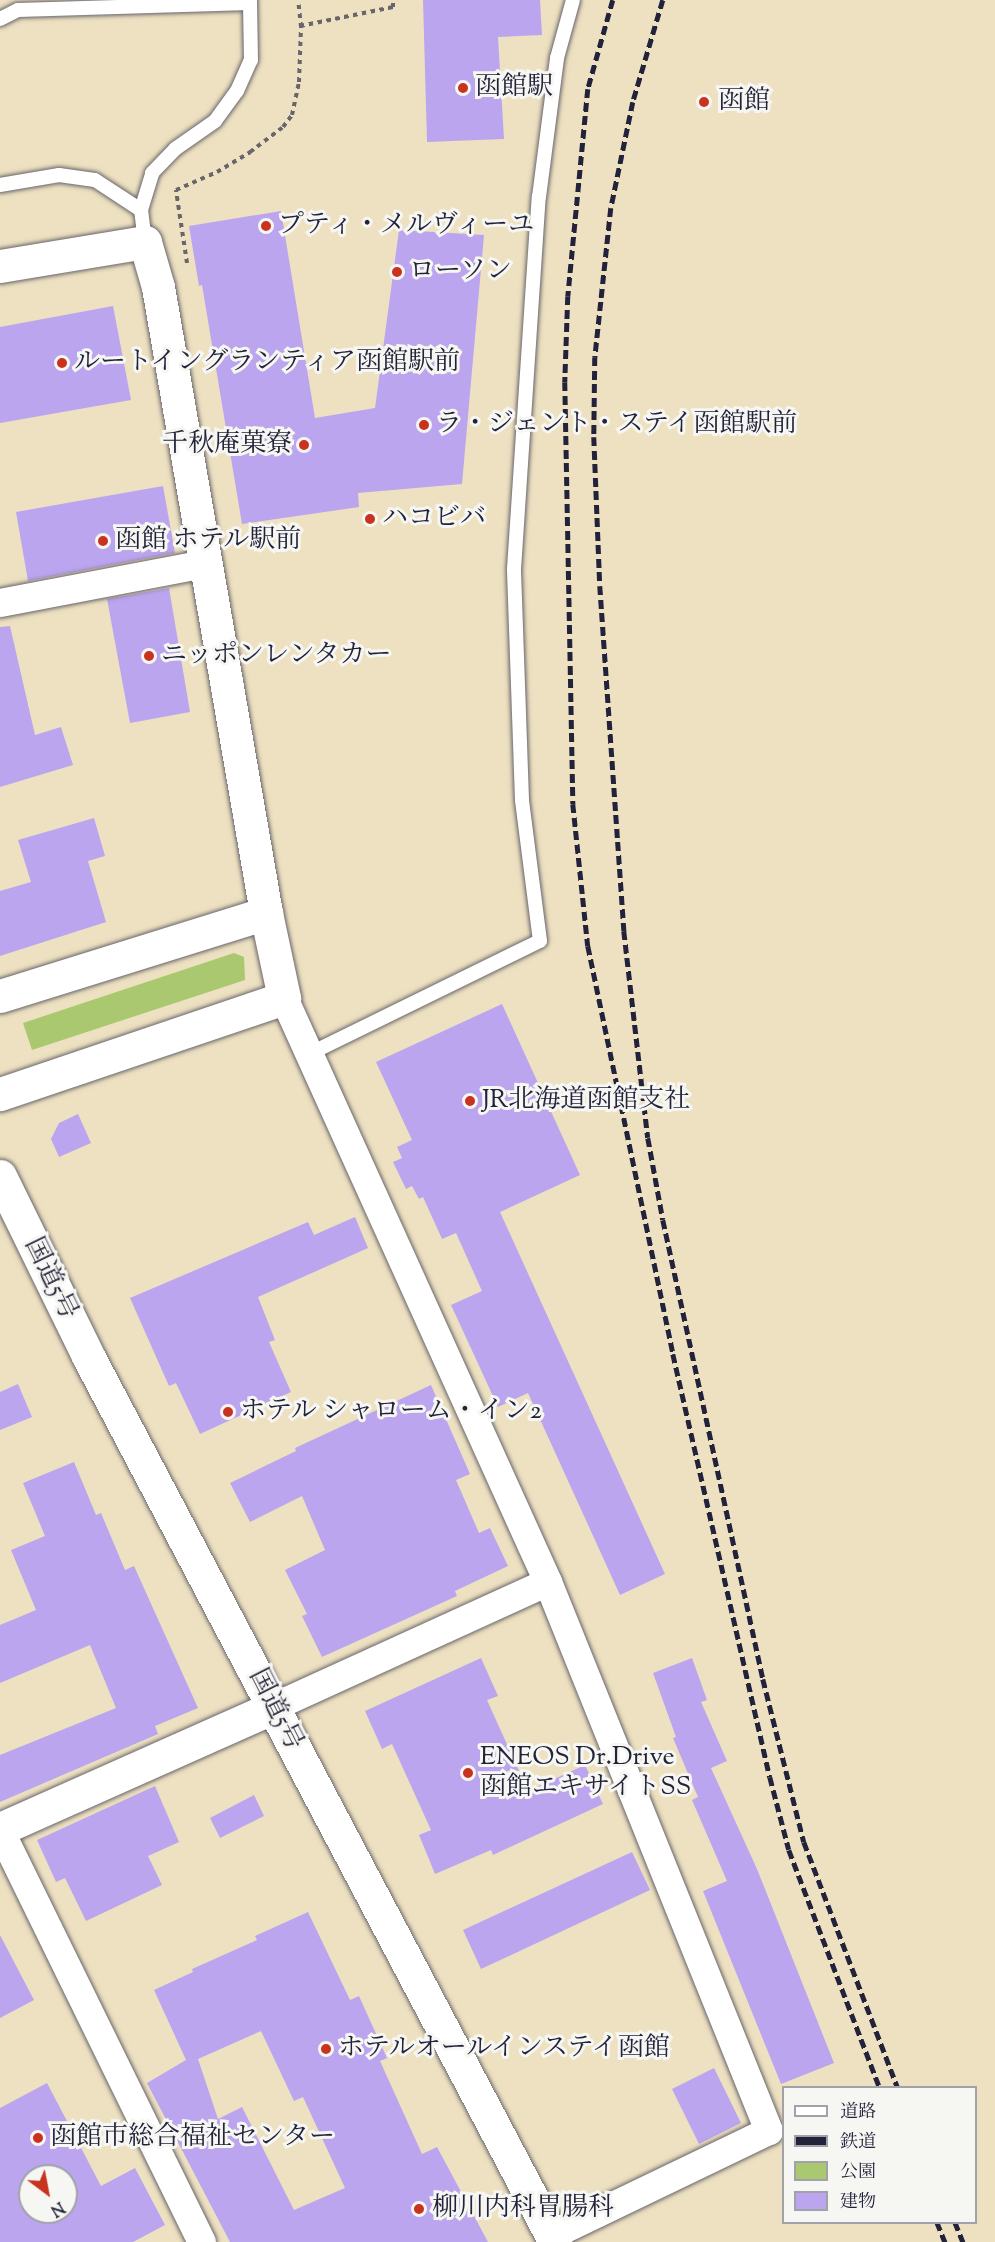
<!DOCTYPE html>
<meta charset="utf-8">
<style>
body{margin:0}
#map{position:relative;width:995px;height:2242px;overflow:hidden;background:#ede1c1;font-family:"Sorts Mill Goudy","Noto Serif JP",serif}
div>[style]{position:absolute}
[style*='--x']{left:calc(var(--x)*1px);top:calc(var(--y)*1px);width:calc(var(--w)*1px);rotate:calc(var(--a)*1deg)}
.green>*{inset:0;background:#a9c86f}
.building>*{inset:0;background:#bba5ef}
.path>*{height:4px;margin-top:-2px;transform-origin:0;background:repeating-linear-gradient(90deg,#69656a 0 4.5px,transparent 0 9px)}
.roads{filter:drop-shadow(0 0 2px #69656a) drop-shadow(0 0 2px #69656a)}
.service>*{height:14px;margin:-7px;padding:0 7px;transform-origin:7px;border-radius:7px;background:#fff}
.minor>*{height:28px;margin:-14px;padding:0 14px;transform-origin:14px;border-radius:14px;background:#fff}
.tertiary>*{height:33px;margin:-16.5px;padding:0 16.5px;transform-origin:16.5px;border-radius:16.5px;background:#fff}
.trunk>*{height:33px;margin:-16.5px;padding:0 16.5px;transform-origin:16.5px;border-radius:16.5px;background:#fff}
.rail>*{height:4.5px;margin-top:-2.25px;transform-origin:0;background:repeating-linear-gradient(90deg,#22223b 0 9px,transparent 0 13.5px)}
.dots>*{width:16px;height:16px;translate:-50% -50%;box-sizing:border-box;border:3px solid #f6f6f2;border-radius:50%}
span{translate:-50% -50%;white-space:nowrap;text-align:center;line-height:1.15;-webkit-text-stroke:6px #f6f6f2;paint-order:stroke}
.poi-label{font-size:26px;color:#22223b}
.left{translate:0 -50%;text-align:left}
.right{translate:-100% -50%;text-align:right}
.street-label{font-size:26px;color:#22223b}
.legend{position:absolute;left:782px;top:2086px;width:195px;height:138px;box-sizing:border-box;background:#f6f6f2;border:2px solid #a1a1a9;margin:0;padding:8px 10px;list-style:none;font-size:18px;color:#22223b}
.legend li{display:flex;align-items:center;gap:12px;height:30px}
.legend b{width:30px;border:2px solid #a1a1a9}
.north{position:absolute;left:18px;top:2164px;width:60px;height:60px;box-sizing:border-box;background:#f6f6f2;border:2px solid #a1a1a9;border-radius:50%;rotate:148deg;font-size:16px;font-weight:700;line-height:24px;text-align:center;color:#22223b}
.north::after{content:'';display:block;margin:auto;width:21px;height:27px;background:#c8321e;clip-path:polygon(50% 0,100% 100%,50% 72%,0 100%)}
</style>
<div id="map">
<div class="green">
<div style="clip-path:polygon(234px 953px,244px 957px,245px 980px,32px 1050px,23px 1023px)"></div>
</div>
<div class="building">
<div style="clip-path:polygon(423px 0,540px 0,542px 35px,498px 37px,504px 139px,427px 142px)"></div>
<div style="clip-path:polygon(281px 211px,315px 418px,375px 408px,399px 230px,484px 235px,462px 484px,358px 493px,359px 507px,242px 524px,202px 285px,199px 286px,189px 226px)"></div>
<div style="clip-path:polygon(113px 306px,131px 400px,0 423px,0 327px)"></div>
<div style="clip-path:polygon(163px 486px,175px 553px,28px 581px,16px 512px)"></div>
<div style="clip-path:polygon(169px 588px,190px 712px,130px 723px,107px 599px)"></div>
<div style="clip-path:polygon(10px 626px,35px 735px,61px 727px,73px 765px,0 787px,0 627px)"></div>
<div style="clip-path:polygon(94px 818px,105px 856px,88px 861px,106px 922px,0 956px,0 891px,31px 882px,18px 840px)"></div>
<div style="clip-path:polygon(502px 1004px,580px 1175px,500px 1212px,665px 1574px,620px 1595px,528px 1393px,498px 1407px,451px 1305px,482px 1291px,456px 1233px,442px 1239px,423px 1197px,419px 1199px,412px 1186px,406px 1189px,393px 1162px,402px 1158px,397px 1147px,412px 1140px,376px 1062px)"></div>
<div style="clip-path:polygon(78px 1114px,91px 1143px,59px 1157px,51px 1139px,59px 1123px)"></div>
<div style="clip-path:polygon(355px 1217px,368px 1248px,258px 1297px,275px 1340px,269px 1342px,291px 1392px,200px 1434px,176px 1383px,169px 1386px,130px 1298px,308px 1222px,314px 1235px)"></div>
<div style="clip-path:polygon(18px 1384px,32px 1417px,0 1430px,0 1392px)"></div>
<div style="clip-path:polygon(431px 1385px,470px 1474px,456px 1480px,479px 1533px,490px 1528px,508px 1566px,455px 1591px,457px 1596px,322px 1657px,302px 1616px,307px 1614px,285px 1570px,325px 1550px,302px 1496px,250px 1522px,230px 1483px,296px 1451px,295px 1448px)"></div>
<div style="clip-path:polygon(74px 1462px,96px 1515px,101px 1513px,125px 1570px,134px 1566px,198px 1708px,155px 1726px,158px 1734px,0 1802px,0 1755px,116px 1708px,90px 1645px,0 1683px,0 1625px,36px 1610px,11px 1550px,45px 1536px,23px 1483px)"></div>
<div style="clip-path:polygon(481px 1658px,498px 1696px,487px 1700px,528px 1791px,585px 1765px,603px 1804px,493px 1855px,491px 1850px,435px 1874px,419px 1835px,431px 1830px,392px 1744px,382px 1749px,365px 1711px)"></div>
<div style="clip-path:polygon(692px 1658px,707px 1700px,701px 1702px,727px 1761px,711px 1768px,757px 1869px,834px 2063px,781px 2084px,703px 1891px,727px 1881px,692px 1800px,698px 1797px,673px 1738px,676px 1737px,653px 1673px)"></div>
<div style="clip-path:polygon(155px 1786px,179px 1842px,148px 1856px,162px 1885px,86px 1921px,65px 1878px,56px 1882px,37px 1840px)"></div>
<div style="clip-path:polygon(254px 1795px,264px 1816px,220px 1838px,210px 1818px)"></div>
<div style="clip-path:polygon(632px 1852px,650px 1890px,481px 1969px,463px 1930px)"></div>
<div style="clip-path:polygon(evenodd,308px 1912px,350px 2000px,359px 1996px,387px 2058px,380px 2061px,422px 2154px,437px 2147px,488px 2242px,230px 2242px,147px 2083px,186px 2060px,154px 1990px,193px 1972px,192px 1969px,257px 1940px,255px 1936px,308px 1912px,261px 2031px,294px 2101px,303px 2097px,345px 2188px,294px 2210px,242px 2107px,218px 2119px,198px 2059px,261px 2031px)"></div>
<div style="clip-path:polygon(0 1935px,34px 2000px,0 2018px)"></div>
<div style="clip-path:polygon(714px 2068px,741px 2123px,699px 2144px,672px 2089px)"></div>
<div style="clip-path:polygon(evenodd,47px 2083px,101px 2186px,135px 2168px,165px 2225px,133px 2242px,0 2242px,0 2108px,47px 2083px,30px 2176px,66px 2176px,66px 2212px,30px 2212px,30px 2176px)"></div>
</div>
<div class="path">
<div style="--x:300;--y:26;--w:95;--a:-11.5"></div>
<div style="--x:393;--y:7;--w:7;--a:-90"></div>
<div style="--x:187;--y:263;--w:74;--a:-98.6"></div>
<div style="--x:176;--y:190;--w:45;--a:-23.7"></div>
<div style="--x:217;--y:172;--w:39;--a:-31"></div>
<div style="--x:250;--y:152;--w:41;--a:-37.1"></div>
<div style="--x:283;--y:127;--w:15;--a:-53"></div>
<div style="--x:292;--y:115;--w:34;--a:-78"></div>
<div style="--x:299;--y:82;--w:55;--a:-87.9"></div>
<div style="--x:301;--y:27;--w:27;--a:-96"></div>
</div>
<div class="roads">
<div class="service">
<div style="--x:0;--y:19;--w:20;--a:-27"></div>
<div style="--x:18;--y:10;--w:232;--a:-1.7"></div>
<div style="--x:0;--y:185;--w:60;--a:-9.6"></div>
<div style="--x:59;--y:175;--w:36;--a:8"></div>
<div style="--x:95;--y:180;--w:55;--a:33.1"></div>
<div style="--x:145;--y:242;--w:32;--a:-97"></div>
<div style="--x:141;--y:210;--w:39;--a:-73"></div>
<div style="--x:152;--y:173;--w:33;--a:-46"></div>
<div style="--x:175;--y:149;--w:49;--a:-35"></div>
<div style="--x:215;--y:121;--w:37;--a:-54"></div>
<div style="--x:237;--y:91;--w:34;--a:-66"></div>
<div style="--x:251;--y:60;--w:60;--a:-91"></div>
<div style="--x:309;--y:1054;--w:257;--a:-26.1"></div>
<div style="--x:540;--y:941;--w:142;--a:-97.3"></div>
<div style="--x:522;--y:800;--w:231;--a:-92"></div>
<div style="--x:514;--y:569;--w:373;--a:-86.2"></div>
<div style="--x:539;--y:197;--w:140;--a:-82.6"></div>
<div style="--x:557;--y:58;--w:60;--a:-74.6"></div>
</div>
<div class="minor">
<div style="--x:0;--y:603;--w:208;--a:-10.8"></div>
<div style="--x:284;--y:998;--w:641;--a:65.67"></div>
<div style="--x:548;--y:1582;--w:592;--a:68.07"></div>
<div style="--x:769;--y:2131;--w:242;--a:154.3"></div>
<div style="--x:274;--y:1707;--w:301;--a:-24.5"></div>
<div style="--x:0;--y:1830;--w:459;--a:63.9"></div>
</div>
<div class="tertiary">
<div style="--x:0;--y:266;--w:147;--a:-9.4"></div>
<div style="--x:145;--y:242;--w:47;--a:73.9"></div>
<div style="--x:158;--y:287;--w:635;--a:80.21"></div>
<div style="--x:266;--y:913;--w:87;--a:78"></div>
<div style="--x:284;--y:998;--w:300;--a:161.3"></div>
<div style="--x:0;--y:996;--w:279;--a:-17.3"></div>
<div style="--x:0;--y:1829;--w:300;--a:-24"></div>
</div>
<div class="trunk">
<div style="--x:0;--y:1176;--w:200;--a:63.9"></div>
<div style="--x:88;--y:1356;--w:1002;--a:62.21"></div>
</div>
</div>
<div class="rail">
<div style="--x:613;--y:0;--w:92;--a:105.7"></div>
<div style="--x:588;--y:89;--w:208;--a:95.5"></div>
<div style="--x:568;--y:296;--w:86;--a:92"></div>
<div style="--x:565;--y:382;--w:422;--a:88.9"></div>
<div style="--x:573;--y:804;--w:143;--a:84"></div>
<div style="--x:588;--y:946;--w:417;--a:78.2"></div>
<div style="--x:673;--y:1354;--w:434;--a:77.1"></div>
<div style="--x:770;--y:1777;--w:75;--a:75.4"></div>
<div style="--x:789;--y:1850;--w:255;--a:69.1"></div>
<div style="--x:663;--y:0;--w:106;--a:106.4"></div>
<div style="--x:633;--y:102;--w:108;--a:101.7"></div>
<div style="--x:611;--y:208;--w:150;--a:96.1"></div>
<div style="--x:595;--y:357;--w:80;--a:90.7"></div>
<div style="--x:594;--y:437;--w:149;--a:87.7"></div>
<div style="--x:600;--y:586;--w:346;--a:86"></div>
<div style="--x:624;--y:931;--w:208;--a:83.4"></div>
<div style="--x:648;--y:1138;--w:83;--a:79.6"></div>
<div style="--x:663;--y:1220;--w:470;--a:77.7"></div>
<div style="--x:763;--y:1679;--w:168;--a:75.9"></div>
<div style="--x:804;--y:1842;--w:263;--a:69.1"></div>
<div style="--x:937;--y:2222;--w:22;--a:68"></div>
<div style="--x:955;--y:2222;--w:22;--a:68"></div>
</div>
<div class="dots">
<div style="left:463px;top:88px;background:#c8321e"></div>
<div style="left:704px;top:102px;background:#c8321e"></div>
<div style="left:266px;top:226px;background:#c8321e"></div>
<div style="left:397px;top:272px;background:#c8321e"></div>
<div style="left:62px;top:363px;background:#c8321e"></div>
<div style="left:424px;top:425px;background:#c8321e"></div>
<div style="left:304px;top:445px;background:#c8321e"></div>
<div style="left:370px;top:519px;background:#c8321e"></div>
<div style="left:103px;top:541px;background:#c8321e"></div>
<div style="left:149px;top:656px;background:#c8321e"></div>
<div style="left:470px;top:1101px;background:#c8321e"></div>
<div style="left:228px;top:1412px;background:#c8321e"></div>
<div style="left:468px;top:1773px;background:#c8321e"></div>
<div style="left:326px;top:2049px;background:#c8321e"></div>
<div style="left:38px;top:2138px;background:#c8321e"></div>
<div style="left:419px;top:2209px;background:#c8321e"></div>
</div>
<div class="poi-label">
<span class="left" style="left:475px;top:88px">函館駅</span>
<span class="left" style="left:718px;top:102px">函館</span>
<span class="left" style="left:278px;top:226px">プティ・メルヴィーユ</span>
<span class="left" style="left:409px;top:272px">ローソン</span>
<span class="left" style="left:74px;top:363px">ルートイングランティア函館駅前</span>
<span class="left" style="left:436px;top:425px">ラ・ジェント・ステイ函館駅前</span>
<span class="right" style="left:292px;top:445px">千秋庵菓寮</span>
<span class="left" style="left:382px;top:519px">ハコビバ</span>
<span class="left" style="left:115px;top:541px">函館 ホテル駅前</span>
<span class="left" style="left:161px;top:656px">ニッポンレンタカー</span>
<span class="left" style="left:482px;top:1101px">JR北海道函館支社</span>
<span class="left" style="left:240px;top:1412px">ホテル シャローム・イン2</span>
<span class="left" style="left:480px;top:1773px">ENEOS Dr.Drive<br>函館エキサイトSS</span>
<span class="left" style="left:338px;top:2049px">ホテルオールインステイ函館</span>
<span class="left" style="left:50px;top:2138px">函館市総合福祉センター</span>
<span class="left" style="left:432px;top:2209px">柳川内科胃腸科</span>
</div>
<div class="street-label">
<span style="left:50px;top:1279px;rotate:64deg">国道5号</span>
<span style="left:275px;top:1710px;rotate:63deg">国道5号</span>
</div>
<ul class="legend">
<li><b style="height:8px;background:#fff"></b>道路</li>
<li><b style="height:8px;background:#22223b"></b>鉄道</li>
<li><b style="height:16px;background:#a9c86f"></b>公園</li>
<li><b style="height:16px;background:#bba5ef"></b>建物</li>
</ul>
<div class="north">N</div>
</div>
